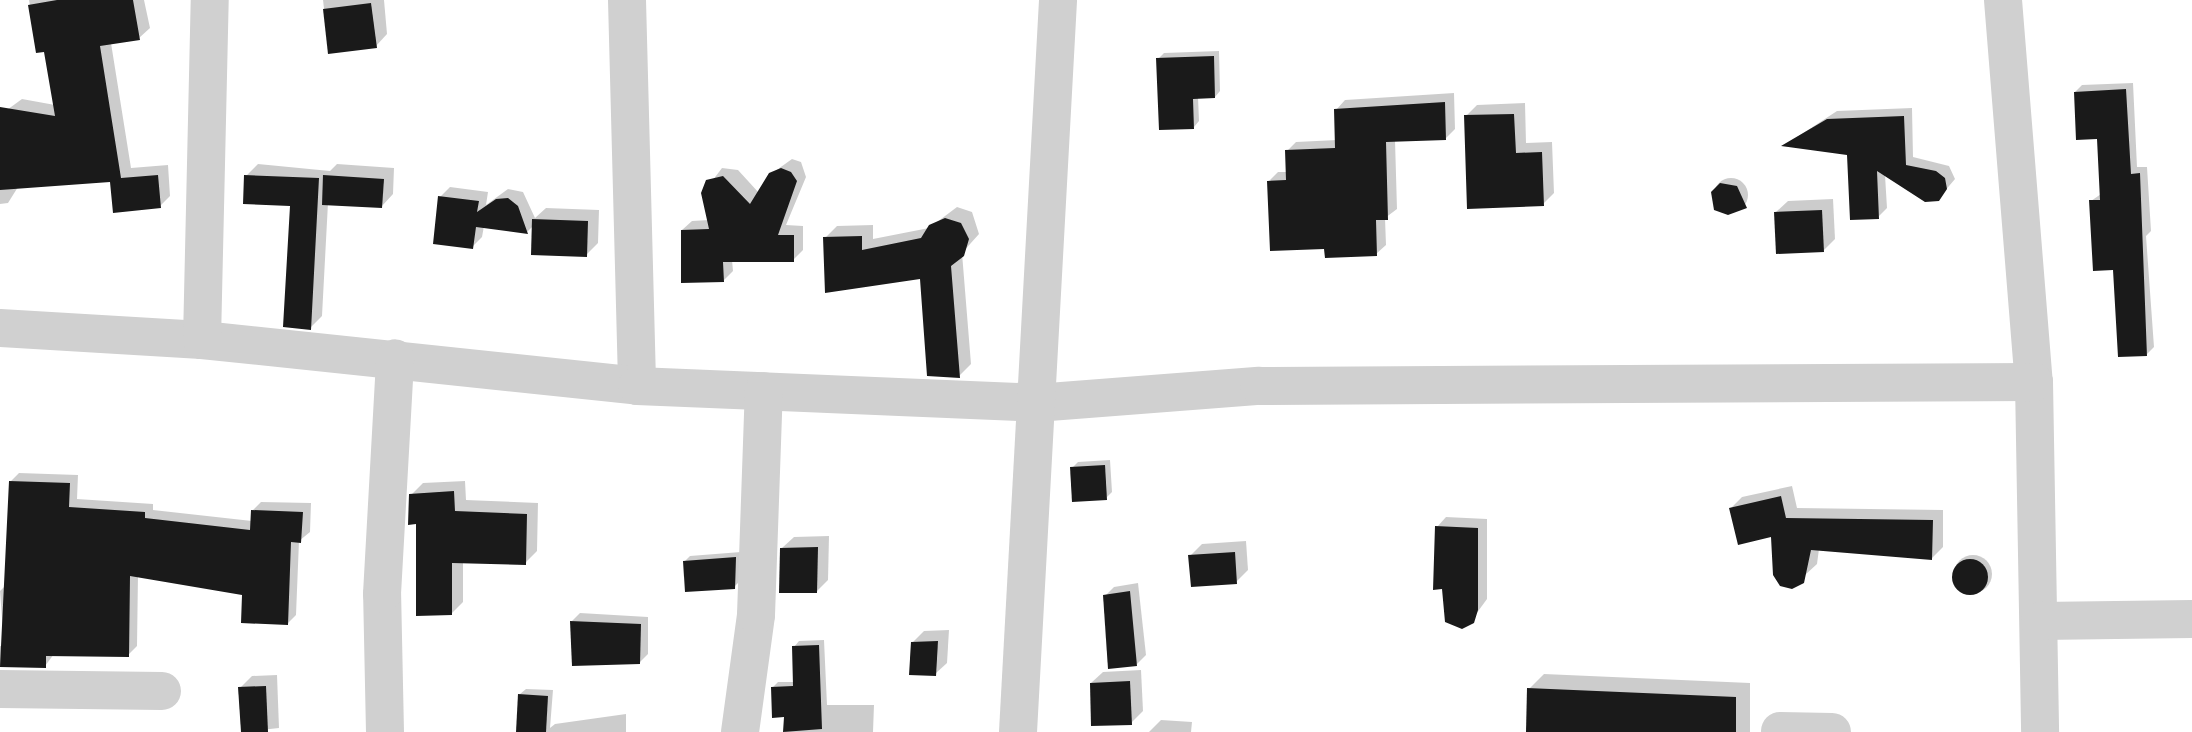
<!DOCTYPE html>
<style>
body{margin:0}
#map{position:relative;width:2192px;height:732px;overflow:hidden;background:#fff;font-family:Commissioner,sans-serif}
div>[style]{position:absolute}
[style*='--x']{left:calc(var(--x)*1px);top:calc(var(--y)*1px);width:calc(var(--w)*1px);rotate:calc(var(--a)*1deg)}
.shadow>*{inset:0;background:#0003}
.round{border-radius:50%}
.building>*{inset:0;background:#1a1a1a}
.minor>*{height:38px;margin:-19px;padding:0 19px;transform-origin:19px;border-radius:19px;background:#d0d0d0}
span{translate:-50% -50%;white-space:nowrap;text-align:center;line-height:1.15;-webkit-text-stroke:7px #fff;paint-order:stroke}
</style>
<div id="map">
<div class="shadow">
<div style="clip-path:polygon(29px 0,144px 0,150px 28px,139px 38px,111px 43px,131px 168px,168px 165px,170px 196px,160px 206px,112px 180px,18px 187px,8px 203px,0 204px,0 115px,22px 99px,55px 105px,46px 50px,38px 51px)"></div>
<div style="clip-path:polygon(323px 0,384px 0,387px 34px,376px 46px,329px 52px)"></div>
<div style="clip-path:polygon(1219px 51px,1220px 91px,1215px 97px,1198px 97px,1199px 121px,1194px 127px,1158px 59px,1164px 53px)"></div>
<div style="clip-path:polygon(2133px 83px,2137px 167px,2147px 167px,2151px 231px,2146px 236px,2154px 347px,2147px 354px,2091px 201px,2101px 194px,2098px 137px,2075px 92px,2082px 85px)"></div>
<div style="clip-path:polygon(1454px 93px,1455px 129px,1446px 138px,1395px 140px,1397px 209px,1385px 218px,1386px 245px,1376px 254px,1326px 248px,1269px 181px,1278px 172px,1288px 172px,1287px 151px,1296px 142px,1337px 140px,1336px 110px,1345px 100px)"></div>
<div style="clip-path:polygon(1525px 103px,1526px 143px,1552px 142px,1554px 193px,1543px 204px,1466px 116px,1477px 105px)"></div>
<div style="clip-path:polygon(1912px 108px,1913px 157px,1949px 166px,1955px 179px,1938px 199px,1885px 175px,1887px 208px,1878px 217px,1849px 153px,1785px 145px,1837px 111px)"></div>
<div style="clip-path:polygon(792px 159px,801px 162px,806px 177px,786px 225px,803px 226px,803px 250px,793px 260px,732px 260px,733px 271px,723px 281px,682px 230px,692px 221px,709px 220px,703px 193px,722px 168px,738px 170px,759px 193px,771px 174px)"></div>
<div style="clip-path:polygon(258px 164px,330px 171px,337px 164px,394px 168px,393px 194px,382px 206px,328px 203px,322px 316px,310px 328px,292px 205px,246px 176px)"></div>
<div class="round" style="left:1714px;top:178px;width:34px;height:34px"></div>
<div style="clip-path:polygon(450px 187px,488px 192px,486px 205px,508px 189px,523px 192px,535px 218px,546px 208px,599px 210px,598px 243px,586px 255px,534px 225px,527px 232px,484px 226px,482px 237px,472px 247px,440px 197px)"></div>
<div style="clip-path:polygon(1833px 199px,1835px 239px,1823px 251px,1776px 212px,1788px 201px)"></div>
<div style="clip-path:polygon(957px 207px,972px 212px,979px 234px,962px 253px,971px 364px,959px 376px,921px 277px,825px 238px,837px 226px,873px 225px,873px 239px,929px 228px)"></div>
<div style="clip-path:polygon(1110px 460px,1112px 492px,1106px 498px,1072px 468px,1078px 462px)"></div>
<div style="clip-path:polygon(19px 473px,78px 475px,77px 499px,153px 504px,153px 510px,252px 521px,252px 511px,261px 502px,311px 503px,310px 532px,299px 541px,296px 615px,287px 624px,244px 594px,138px 575px,137px 646px,128px 655px,54px 654px,45px 666px,0 665px,0 646px,4px 646px,0 591px,5px 586px,10px 482px)"></div>
<div style="clip-path:polygon(465px 481px,466px 500px,538px 503px,537px 551px,525px 563px,463px 562px,463px 602px,451px 614px,411px 495px,423px 483px)"></div>
<div style="clip-path:polygon(1792px 486px,1797px 508px,1943px 510px,1943px 547px,1932px 558px,1819px 549px,1817px 564px,1792px 587px,1773px 535px,1731px 508px,1742px 497px)"></div>
<div style="clip-path:polygon(1446px 517px,1487px 519px,1487px 599px,1468px 625px,1443px 587px,1437px 527px)"></div>
<div style="clip-path:polygon(829px 536px,828px 580px,817px 591px,782px 548px,794px 537px)"></div>
<div style="clip-path:polygon(1246px 541px,1248px 570px,1236px 582px,1190px 556px,1202px 544px)"></div>
<div style="clip-path:polygon(741px 552px,740px 581px,734px 587px,684px 562px,690px 556px)"></div>
<div class="round" style="left:1954px;top:555px;width:38px;height:38px"></div>
<div style="clip-path:polygon(1138px 583px,1146px 655px,1137px 664px,1105px 596px,1114px 587px)"></div>
<div style="clip-path:polygon(580px 613px,648px 617px,648px 654px,640px 662px,572px 621px)"></div>
<div style="clip-path:polygon(949px 630px,947px 663px,935px 674px,912px 643px,924px 631px)"></div>
<div style="clip-path:polygon(824px 640px,827px 705px,874px 705px,873px 732px,785px 732px,785px 715px,772px 688px,778px 682px,795px 682px,794px 647px,799px 641px)"></div>
<div style="clip-path:polygon(1141px 670px,1143px 711px,1131px 723px,1091px 683px,1103px 672px)"></div>
<div style="clip-path:polygon(1544px 674px,1750px 683px,1750px 732px,1527px 732px,1529px 689px)"></div>
<div style="clip-path:polygon(277px 675px,279px 728px,243px 732px,240px 688px,252px 676px)"></div>
<div style="clip-path:polygon(526px 689px,553px 690px,550px 728px,555px 724px,626px 714px,626px 732px,518px 732px,520px 694px)"></div>
<div style="clip-path:polygon(1161px 720px,1192px 722px,1191px 732px,1149px 732px)"></div>
</div>
<div class="building">
<div style="clip-path:polygon(57px 0,133px 0,140px 40px,100px 46px,121px 178px,158px 175px,161px 208px,113px 213px,110px 182px,0 190px,0 107px,55px 116px,44px 52px,36px 53px,28px 5px)"></div>
<div style="clip-path:polygon(371px 3px,377px 48px,328px 54px,323px 9px)"></div>
<div style="clip-path:polygon(1214px 56px,1215px 98px,1193px 99px,1194px 129px,1159px 130px,1156px 58px)"></div>
<div style="clip-path:polygon(2126px 89px,2131px 174px,2140px 173px,2147px 356px,2118px 357px,2113px 270px,2093px 271px,2089px 200px,2100px 200px,2097px 139px,2076px 140px,2074px 92px)"></div>
<div style="clip-path:polygon(1445px 102px,1446px 140px,1386px 142px,1388px 220px,1376px 220px,1377px 256px,1325px 258px,1324px 249px,1270px 251px,1267px 181px,1286px 180px,1285px 150px,1335px 148px,1334px 109px)"></div>
<div style="clip-path:polygon(1514px 114px,1516px 153px,1542px 152px,1544px 206px,1467px 209px,1464px 115px)"></div>
<div style="clip-path:polygon(1904px 116px,1906px 165px,1936px 171px,1945px 178px,1947px 189px,1939px 201px,1925px 202px,1877px 171px,1879px 219px,1850px 220px,1847px 155px,1781px 146px,1827px 119px)"></div>
<div style="clip-path:polygon(781px 168px,791px 172px,797px 181px,778px 235px,794px 235px,794px 262px,723px 262px,724px 282px,681px 283px,681px 230px,709px 229px,701px 193px,706px 180px,723px 176px,750px 204px,769px 173px)"></div>
<div style="clip-path:polygon(244px 175px,319px 178px,311px 330px,283px 327px,290px 206px,243px 204px)"></div>
<div style="clip-path:polygon(323px 175px,384px 179px,382px 208px,322px 205px)"></div>
<div style="clip-path:polygon(1720px 183px,1737px 186px,1747px 208px,1728px 215px,1714px 210px,1711px 192px)"></div>
<div style="clip-path:polygon(438px 196px,479px 201px,477px 212px,496px 199px,508px 198px,518px 206px,528px 234px,476px 227px,473px 249px,433px 244px)"></div>
<div style="clip-path:polygon(1822px 210px,1824px 252px,1776px 254px,1774px 212px)"></div>
<div style="clip-path:polygon(945px 218px,961px 223px,969px 239px,964px 256px,951px 266px,960px 378px,927px 376px,920px 279px,825px 293px,823px 237px,862px 236px,862px 250px,921px 238px,929px 225px)"></div>
<div style="clip-path:polygon(532px 219px,588px 221px,587px 257px,531px 255px)"></div>
<div style="clip-path:polygon(1105px 465px,1107px 500px,1072px 502px,1070px 467px)"></div>
<div style="clip-path:polygon(9px 481px,70px 483px,69px 507px,145px 512px,145px 518px,250px 530px,251px 510px,303px 512px,301px 543px,291px 542px,288px 625px,241px 623px,242px 595px,130px 576px,129px 657px,46px 656px,46px 668px,0 667px)"></div>
<div style="clip-path:polygon(454px 491px,455px 511px,527px 514px,526px 565px,452px 563px,452px 615px,416px 616px,416px 524px,408px 525px,409px 494px)"></div>
<div style="clip-path:polygon(1781px 496px,1786px 518px,1933px 520px,1932px 560px,1811px 550px,1804px 583px,1792px 589px,1780px 586px,1773px 575px,1771px 537px,1738px 545px,1729px 508px)"></div>
<div style="clip-path:polygon(1435px 526px,1478px 528px,1478px 610px,1474px 623px,1462px 629px,1445px 622px,1442px 589px,1433px 590px)"></div>
<div style="clip-path:polygon(818px 547px,817px 593px,779px 593px,780px 548px)"></div>
<div style="clip-path:polygon(1235px 552px,1237px 584px,1191px 587px,1188px 555px)"></div>
<div style="clip-path:polygon(736px 557px,735px 589px,685px 592px,683px 561px)"></div>
<div class="round" style="left:1952px;top:559px;width:36px;height:36px"></div>
<div style="clip-path:polygon(1130px 591px,1137px 666px,1108px 669px,1103px 595px)"></div>
<div style="clip-path:polygon(570px 621px,641px 624px,640px 664px,572px 666px)"></div>
<div style="clip-path:polygon(938px 641px,936px 676px,909px 675px,911px 642px)"></div>
<div style="clip-path:polygon(819px 645px,822px 729px,783px 732px,784px 717px,772px 718px,771px 687px,793px 686px,792px 646px)"></div>
<div style="clip-path:polygon(1130px 681px,1132px 725px,1091px 726px,1090px 683px)"></div>
<div style="clip-path:polygon(266px 686px,268px 732px,241px 732px,238px 687px)"></div>
<div style="clip-path:polygon(1527px 688px,1736px 697px,1736px 732px,1526px 732px)"></div>
<div style="clip-path:polygon(518px 694px,548px 696px,546px 732px,516px 732px)"></div>
</div>
<div class="minor">
<div style="--x:627;--y:0;--w:386;--a:88.5"></div>
<div style="--x:2003;--y:0;--w:383;--a:85.4"></div>
<div style="--x:2034;--y:382;--w:350;--a:89"></div>
<div style="--x:0;--y:328;--w:202;--a:3.4"></div>
<div style="--x:202;--y:340;--w:437;--a:6"></div>
<div style="--x:637;--y:386;--w:399;--a:2.4"></div>
<div style="--x:1036;--y:403;--w:224;--a:-4.4"></div>
<div style="--x:1259;--y:386;--w:775;--a:-0.3"></div>
<div style="--x:202;--y:340;--w:340;--a:-88.7"></div>
<div style="--x:2040;--y:621;--w:152;--a:-0.8"></div>
<div style="--x:0;--y:689;--w:162;--a:0.7"></div>
<div style="--x:1780;--y:731;--w:52;--a:1.1"></div>
<div style="--x:385;--y:732;--w:138;--a:-91.2"></div>
<div style="--x:382;--y:594;--w:236;--a:-86.8"></div>
<div style="--x:740;--y:732;--w:118;--a:-82.2"></div>
<div style="--x:756;--y:615;--w:224;--a:-88"></div>
<div style="--x:1018;--y:732;--w:733;--a:-86.87"></div>
</div>
</div>
